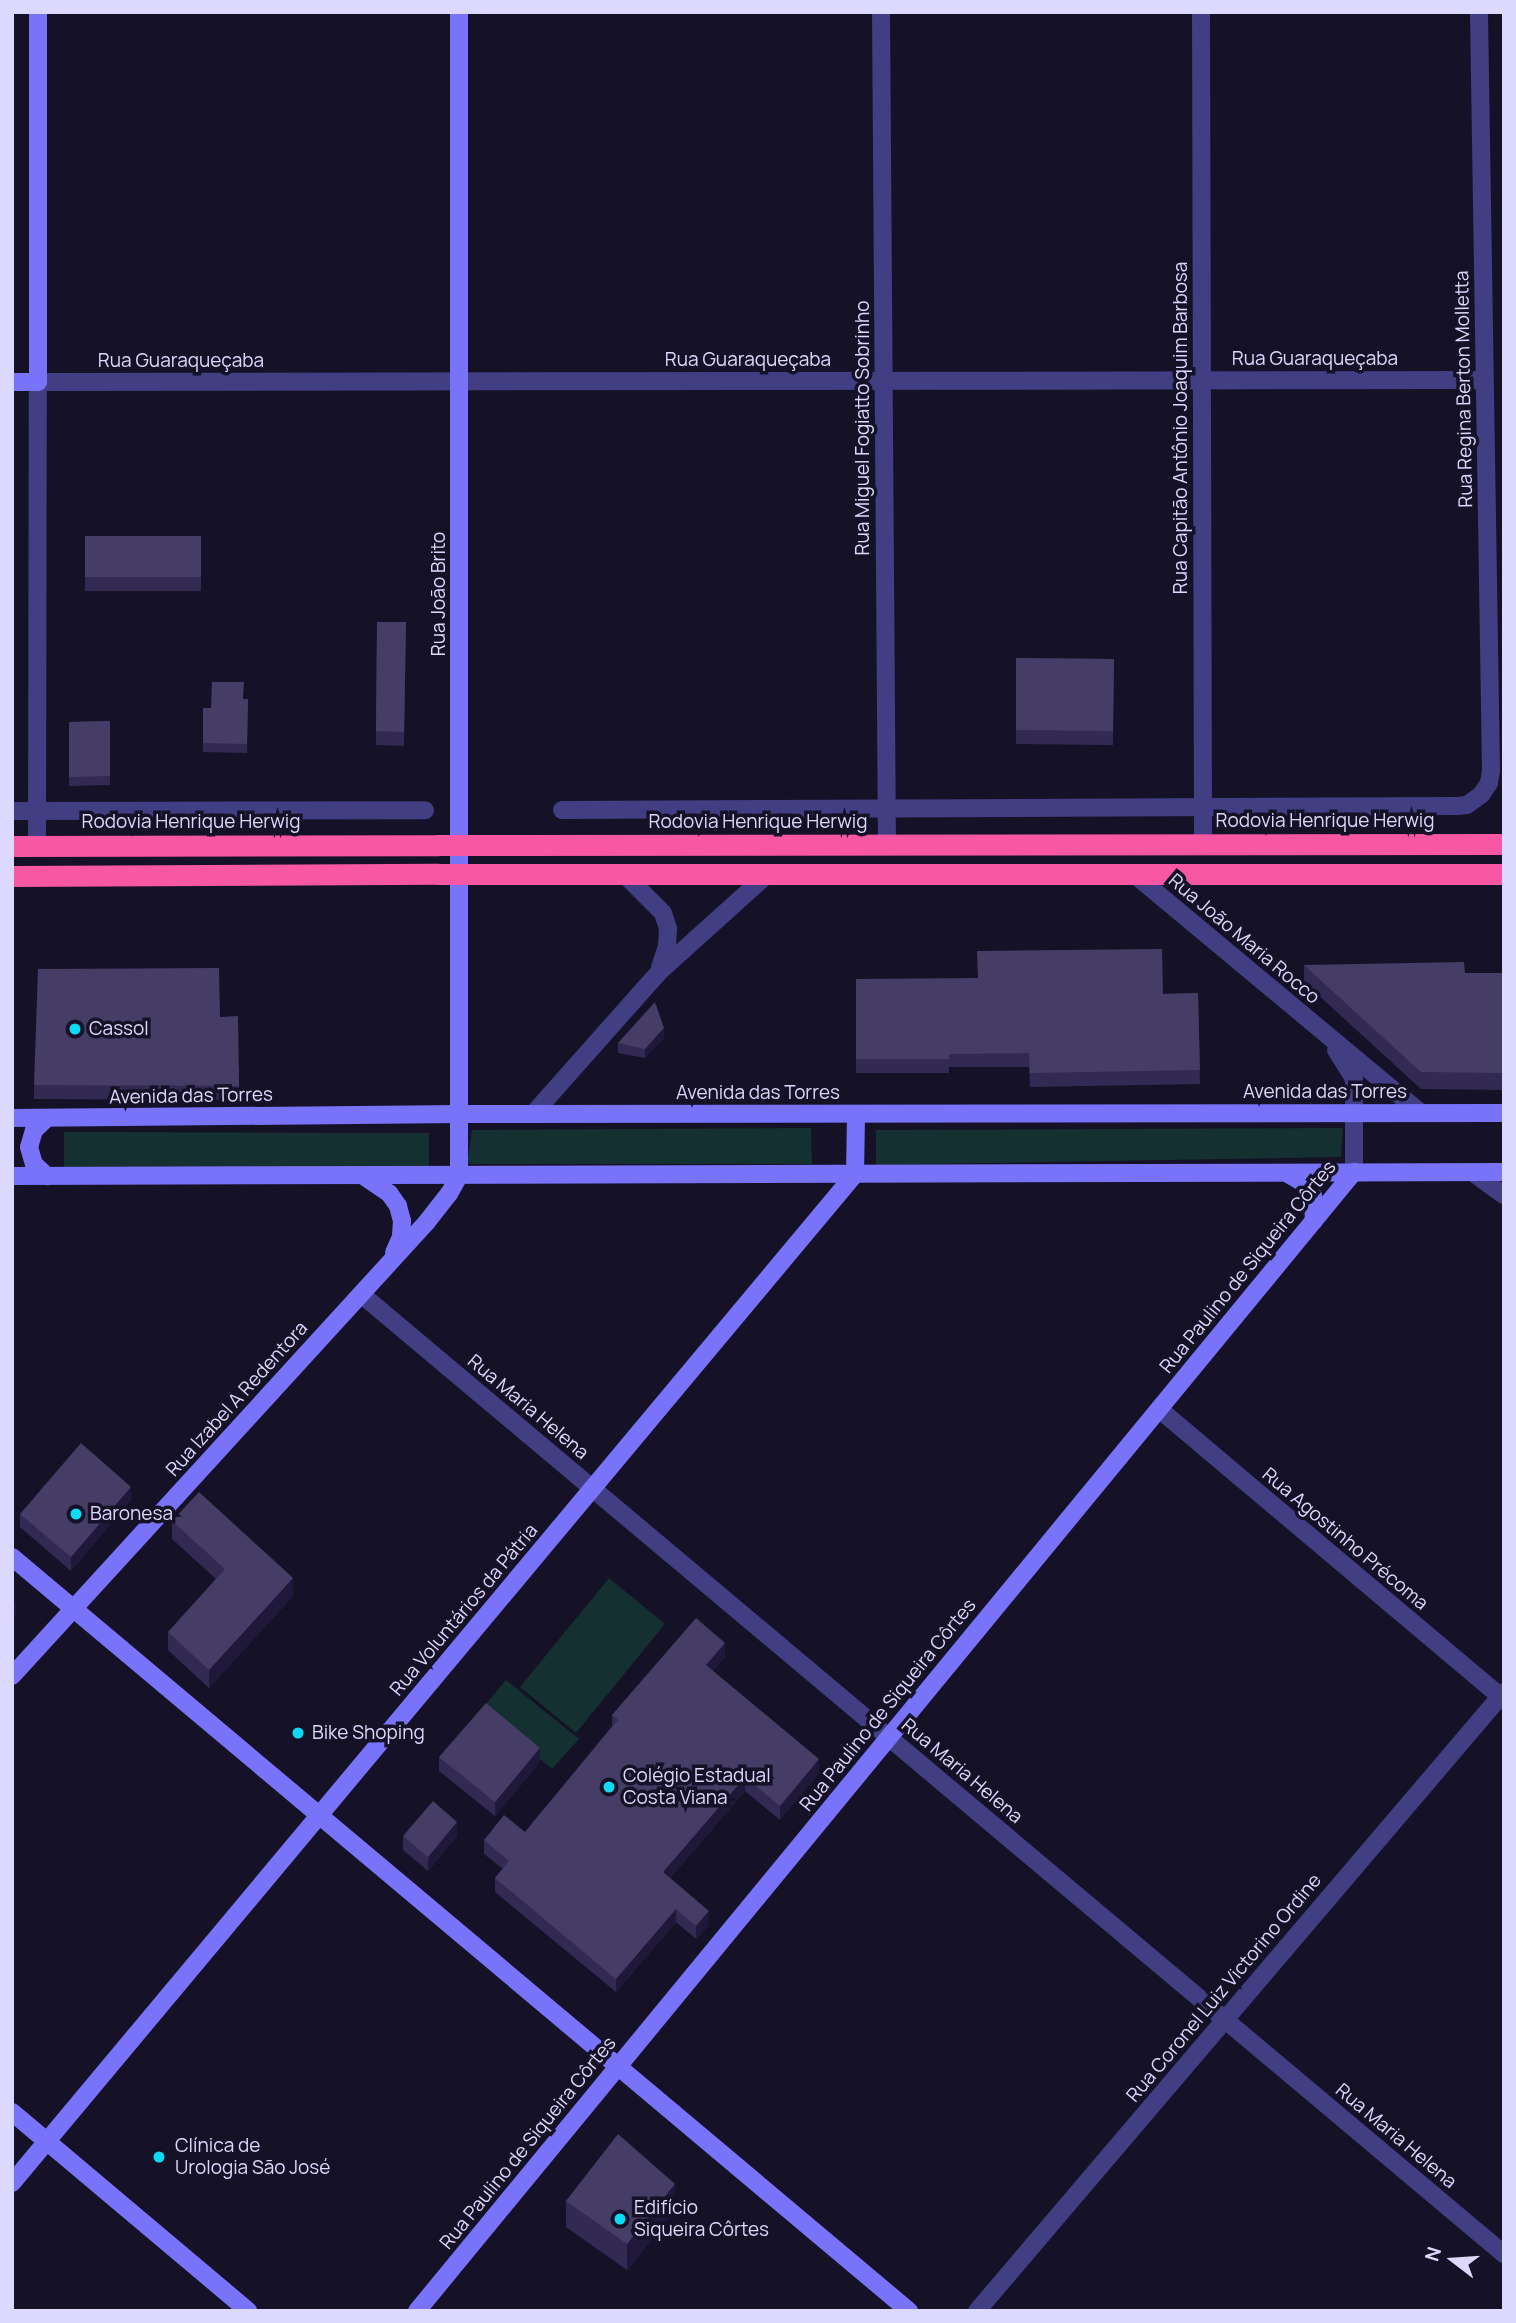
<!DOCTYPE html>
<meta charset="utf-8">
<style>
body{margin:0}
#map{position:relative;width:1516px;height:2323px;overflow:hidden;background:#151127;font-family:Manrope,sans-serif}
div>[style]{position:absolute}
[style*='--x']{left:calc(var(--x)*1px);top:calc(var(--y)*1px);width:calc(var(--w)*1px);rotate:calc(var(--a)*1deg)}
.green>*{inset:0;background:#143030}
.street>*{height:18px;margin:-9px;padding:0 9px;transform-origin:9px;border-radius:9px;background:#413e83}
.secondary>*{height:18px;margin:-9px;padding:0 9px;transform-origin:9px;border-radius:9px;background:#7873f9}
.highway>*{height:21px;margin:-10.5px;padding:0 10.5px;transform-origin:10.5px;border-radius:10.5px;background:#f858a3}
.highway-bridge>*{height:21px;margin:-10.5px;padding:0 10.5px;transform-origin:10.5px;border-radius:10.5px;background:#f858a3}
.wall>*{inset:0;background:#332a54}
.shaded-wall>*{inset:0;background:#1f183a}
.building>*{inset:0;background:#453d66}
.dots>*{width:19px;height:19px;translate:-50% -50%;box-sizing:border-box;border:4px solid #151127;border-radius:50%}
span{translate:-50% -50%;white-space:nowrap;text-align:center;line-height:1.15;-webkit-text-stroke:7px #151127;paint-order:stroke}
.street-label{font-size:19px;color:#ddd8fd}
.poi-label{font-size:19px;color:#ddd8fd}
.left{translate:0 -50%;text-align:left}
.frame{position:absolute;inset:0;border:14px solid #ddd8fd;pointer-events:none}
.north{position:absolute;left:1418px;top:2225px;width:70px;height:70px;-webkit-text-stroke:5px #151127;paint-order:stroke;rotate:287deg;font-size:19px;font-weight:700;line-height:28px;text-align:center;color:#ddd8fd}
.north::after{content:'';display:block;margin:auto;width:24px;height:32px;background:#ddd8fd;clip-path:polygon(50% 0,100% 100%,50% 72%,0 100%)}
</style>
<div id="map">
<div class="green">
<div style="clip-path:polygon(811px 1128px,812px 1164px,467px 1164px,472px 1130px)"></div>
<div style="clip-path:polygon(1343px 1128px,1341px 1157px,876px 1165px,876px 1130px)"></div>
<div style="clip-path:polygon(64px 1132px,429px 1133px,429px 1168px,64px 1169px)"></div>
<div style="clip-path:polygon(609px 1578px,665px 1624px,576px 1733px,520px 1687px)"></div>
<div style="clip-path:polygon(506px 1680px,579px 1739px,552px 1769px,481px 1710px)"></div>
</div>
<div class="street">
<div style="--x:881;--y:12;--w:832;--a:89.59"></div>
<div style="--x:1201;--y:12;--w:832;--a:89.86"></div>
<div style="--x:562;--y:810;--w:895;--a:-0.26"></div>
<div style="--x:1457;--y:806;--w:10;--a:-6"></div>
<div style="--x:1467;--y:805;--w:17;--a:-36"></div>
<div style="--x:1481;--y:795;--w:14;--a:-56"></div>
<div style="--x:1489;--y:783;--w:13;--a:-81"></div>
<div style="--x:1491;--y:770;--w:758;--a:-90.91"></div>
<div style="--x:12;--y:811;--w:413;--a:-0.1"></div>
<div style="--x:37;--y:846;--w:464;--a:-89.9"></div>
<div style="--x:38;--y:382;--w:1446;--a:-0.08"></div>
<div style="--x:624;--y:874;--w:55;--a:45"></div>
<div style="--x:663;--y:913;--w:16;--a:72"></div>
<div style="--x:668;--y:928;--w:18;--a:93"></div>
<div style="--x:667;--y:946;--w:23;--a:108"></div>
<div style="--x:1134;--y:874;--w:373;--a:39.8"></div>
<div style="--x:1336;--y:1050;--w:34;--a:58"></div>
<div style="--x:1354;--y:1079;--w:93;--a:90"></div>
<div style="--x:533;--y:1114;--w:190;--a:-48.4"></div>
<div style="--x:659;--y:972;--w:147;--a:-42"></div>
<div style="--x:1472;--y:1172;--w:39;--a:36"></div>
<div style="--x:361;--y:1294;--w:1493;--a:40.03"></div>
<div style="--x:1159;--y:1409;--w:451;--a:40.1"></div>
<div style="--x:977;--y:2311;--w:813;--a:-49.59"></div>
</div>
<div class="secondary">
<div style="--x:12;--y:382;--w:26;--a:0"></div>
<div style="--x:38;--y:382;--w:370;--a:-90"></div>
<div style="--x:12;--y:1118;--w:448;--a:-0.5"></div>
<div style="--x:460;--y:1114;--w:1044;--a:-0.05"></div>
<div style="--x:46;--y:1119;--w:16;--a:137"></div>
<div style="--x:34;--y:1130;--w:18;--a:106"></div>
<div style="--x:29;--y:1147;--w:18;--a:74"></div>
<div style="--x:34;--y:1164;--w:18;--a:43"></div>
<div style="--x:1288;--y:1174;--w:22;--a:30"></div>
<div style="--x:1307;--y:1185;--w:13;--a:61"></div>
<div style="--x:1313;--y:1196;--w:25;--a:88"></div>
<div style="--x:12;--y:1176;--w:1492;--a:-0.15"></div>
<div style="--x:365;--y:1177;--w:29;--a:34"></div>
<div style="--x:389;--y:1193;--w:16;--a:55"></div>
<div style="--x:398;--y:1206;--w:16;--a:75"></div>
<div style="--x:402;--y:1221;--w:16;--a:94"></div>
<div style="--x:401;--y:1237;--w:17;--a:114"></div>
<div style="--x:12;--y:1557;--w:1172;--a:40.05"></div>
<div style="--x:12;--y:1676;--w:614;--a:-47.58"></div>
<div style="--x:426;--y:1223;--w:37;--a:-52"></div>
<div style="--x:449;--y:1194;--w:21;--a:-61"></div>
<div style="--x:459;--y:1176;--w:1164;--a:-90"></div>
<div style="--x:12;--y:2112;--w:309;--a:40.1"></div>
<div style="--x:12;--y:2183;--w:1315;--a:-50.12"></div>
<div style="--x:855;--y:1174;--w:60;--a:-89"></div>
<div style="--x:417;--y:2311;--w:1475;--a:-50.56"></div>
</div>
<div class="highway">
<div style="--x:485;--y:845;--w:1019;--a:-0.06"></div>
<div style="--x:12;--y:846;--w:426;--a:-0.1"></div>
<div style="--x:486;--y:874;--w:1018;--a:0"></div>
<div style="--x:12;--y:876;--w:426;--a:-0.3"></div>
</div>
<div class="highway-bridge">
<div style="--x:438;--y:845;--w:47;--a:0"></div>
<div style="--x:438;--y:874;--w:48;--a:0"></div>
</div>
<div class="wall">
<div style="clip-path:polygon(85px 536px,201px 536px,201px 591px,85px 591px)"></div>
<div style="clip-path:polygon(377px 622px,406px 622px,404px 746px,376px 745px)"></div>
<div style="clip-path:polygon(1016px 658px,1114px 659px,1113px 745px,1016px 744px)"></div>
<div style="clip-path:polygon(244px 699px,248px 699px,247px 753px,203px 752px,203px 708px,211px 708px)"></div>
<div style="clip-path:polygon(110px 721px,110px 785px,69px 786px,69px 722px)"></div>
<div style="clip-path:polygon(1304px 965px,1465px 973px,1504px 973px,1504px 1090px,1421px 1089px,1304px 982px)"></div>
<div style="clip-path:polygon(856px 979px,1163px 994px,1198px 993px,1200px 1084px,1030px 1087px,1029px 1067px,949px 1067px,949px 1073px,856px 1073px)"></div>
<div style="clip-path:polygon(220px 1017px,239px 1069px,239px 1100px,34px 1099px,34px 1085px)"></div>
<div style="clip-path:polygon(664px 1038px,645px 1058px,618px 1053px,618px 1043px)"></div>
<div style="clip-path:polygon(131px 1500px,71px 1571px,20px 1527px,20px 1514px)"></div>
<div style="clip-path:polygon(172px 1521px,293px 1596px,209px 1688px,168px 1650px,168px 1632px,216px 1579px,172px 1539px)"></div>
<div style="clip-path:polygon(725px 1657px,713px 1671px,819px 1773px,780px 1820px,745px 1791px,670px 1878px,709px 1925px,696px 1939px,676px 1922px,616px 1992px,495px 1892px,495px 1878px,503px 1869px,484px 1854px,484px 1840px,525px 1832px,612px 1726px,612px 1715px)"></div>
<div style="clip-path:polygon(439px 1757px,540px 1762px,495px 1816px,439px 1771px)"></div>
<div style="clip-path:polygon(403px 1836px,457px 1836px,428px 1871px,403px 1850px)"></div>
<div style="clip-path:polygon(566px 2201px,675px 2211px,627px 2270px,566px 2227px)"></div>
</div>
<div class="shaded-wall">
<div style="clip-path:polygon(664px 1028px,664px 1038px,645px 1058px,645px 1049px)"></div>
<div style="clip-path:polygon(131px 1487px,131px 1500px,71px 1571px,71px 1557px)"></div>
<div style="clip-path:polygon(293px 1578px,293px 1596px,209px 1688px,209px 1670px)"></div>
<div style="clip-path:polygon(16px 1600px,16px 1615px,12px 1620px,12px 1605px)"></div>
<div style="clip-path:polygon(725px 1643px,725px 1657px,706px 1679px,706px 1665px)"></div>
<div style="clip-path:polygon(540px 1748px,540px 1762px,495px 1816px,495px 1802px)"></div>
<div style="clip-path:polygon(819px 1759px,819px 1773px,780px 1820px,780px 1806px)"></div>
<div style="clip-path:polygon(745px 1777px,745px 1791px,663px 1886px,663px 1872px)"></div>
<div style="clip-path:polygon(457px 1822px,457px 1836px,428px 1871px,428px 1857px)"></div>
<div style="clip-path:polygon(676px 1909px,676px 1922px,616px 1992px,616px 1979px)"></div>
<div style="clip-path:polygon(709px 1911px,709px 1925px,696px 1939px,696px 1926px)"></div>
<div style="clip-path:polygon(675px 2184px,675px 2211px,627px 2270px,627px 2244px)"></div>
</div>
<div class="building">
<div style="clip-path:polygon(85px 536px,201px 536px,201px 577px,85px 577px)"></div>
<div style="clip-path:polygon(377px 622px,406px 622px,404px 732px,376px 731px)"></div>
<div style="clip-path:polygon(1016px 658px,1114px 659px,1113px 731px,1016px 730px)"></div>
<div style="clip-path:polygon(212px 682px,244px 682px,243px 699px,248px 699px,247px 744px,203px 743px,203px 708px,211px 708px)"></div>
<div style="clip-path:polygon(110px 721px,110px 776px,69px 777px,69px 722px)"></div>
<div style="clip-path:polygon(1162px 949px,1163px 994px,1198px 993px,1200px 1070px,1030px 1073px,1029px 1053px,949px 1054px,949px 1059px,856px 1059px,856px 979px,978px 978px,977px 951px)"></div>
<div style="clip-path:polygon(1464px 962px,1465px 973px,1504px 973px,1504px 1073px,1421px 1072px,1304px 965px)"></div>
<div style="clip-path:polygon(219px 968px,220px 1017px,238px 1016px,239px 1086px,34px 1085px,38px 969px)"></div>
<div style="clip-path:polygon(655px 1002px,664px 1028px,645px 1049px,618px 1043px)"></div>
<div style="clip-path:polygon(81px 1443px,131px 1487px,71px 1557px,20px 1514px)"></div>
<div style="clip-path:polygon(199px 1492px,293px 1578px,209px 1670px,168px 1632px,225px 1569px,172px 1521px)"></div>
<div style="clip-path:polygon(696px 1618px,725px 1643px,706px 1665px,819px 1759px,780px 1806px,745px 1777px,663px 1872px,709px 1911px,696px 1926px,676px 1909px,616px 1979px,495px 1878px,509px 1861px,484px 1840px,504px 1815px,525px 1832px,618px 1720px,612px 1715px)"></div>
<div style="clip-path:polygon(486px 1703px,540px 1748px,495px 1802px,439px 1757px)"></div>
<div style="clip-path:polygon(433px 1801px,457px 1822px,428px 1857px,403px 1836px)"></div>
<div style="clip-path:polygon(618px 2134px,675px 2184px,627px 2244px,566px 2201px)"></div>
</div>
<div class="dots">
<div style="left:75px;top:1029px;background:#0ddbf5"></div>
<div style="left:76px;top:1514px;background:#0ddbf5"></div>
<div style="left:298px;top:1733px;background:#0ddbf5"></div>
<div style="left:609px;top:1787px;background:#0ddbf5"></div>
<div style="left:159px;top:2157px;background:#0ddbf5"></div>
<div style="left:620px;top:2219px;background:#0ddbf5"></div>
</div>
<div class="street-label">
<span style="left:1315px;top:359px">Rua Guaraqueçaba</span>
<span style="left:748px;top:360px">Rua Guaraqueçaba</span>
<span style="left:181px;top:361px">Rua Guaraqueçaba</span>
<span style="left:1464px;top:389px;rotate:-91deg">Rua Regina Berton Molletta</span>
<span style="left:863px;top:428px;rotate:-90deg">Rua Miguel Fogiatto Sobrinho</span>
<span style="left:1181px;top:428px;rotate:-90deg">Rua Capitão Antônio Joaquim Barbosa</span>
<span style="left:439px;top:594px;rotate:-90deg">Rua João Brito</span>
<span style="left:1325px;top:821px">Rodovia Henrique Herwig</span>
<span style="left:191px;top:822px">Rodovia Henrique Herwig</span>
<span style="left:758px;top:822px">Rodovia Henrique Herwig</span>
<span style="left:1244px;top:939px;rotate:40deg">Rua João Maria Rocco</span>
<span style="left:1325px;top:1092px">Avenida das Torres</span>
<span style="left:758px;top:1093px">Avenida das Torres</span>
<span style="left:191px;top:1096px;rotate:-1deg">Avenida das Torres</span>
<span style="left:1248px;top:1267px;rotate:-51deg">Rua Paulino de Siqueira Côrtes</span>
<span style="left:237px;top:1399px;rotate:-48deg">Rua Izabel A Redentora</span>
<span style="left:528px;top:1407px;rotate:40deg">Rua Maria Helena</span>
<span style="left:1345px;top:1539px;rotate:40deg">Rua Agostinho Précoma</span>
<span style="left:464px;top:1610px;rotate:-50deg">Rua Voluntários da Pátria</span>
<span style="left:888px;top:1705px;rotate:-51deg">Rua Paulino de Siqueira Côrtes</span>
<span style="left:962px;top:1771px;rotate:40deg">Rua Maria Helena</span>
<span style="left:1224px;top:1988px;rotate:-50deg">Rua Coronel Luiz Victorino Ordine</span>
<span style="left:1396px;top:2136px;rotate:40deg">Rua Maria Helena</span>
<span style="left:528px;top:2143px;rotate:-51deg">Rua Paulino de Siqueira Côrtes</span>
</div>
<div class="poi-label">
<span class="left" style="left:89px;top:1029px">Cassol</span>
<span class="left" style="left:90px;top:1514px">Baronesa</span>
<span class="left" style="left:312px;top:1733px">Bike Shoping</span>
<span class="left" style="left:623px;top:1787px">Colégio Estadual<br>Costa Viana</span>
<span class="left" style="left:175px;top:2157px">Clínica de<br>Urologia São José</span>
<span class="left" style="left:634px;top:2219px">Edifício<br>Siqueira Côrtes</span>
</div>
<div class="frame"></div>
<div class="north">N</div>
</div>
